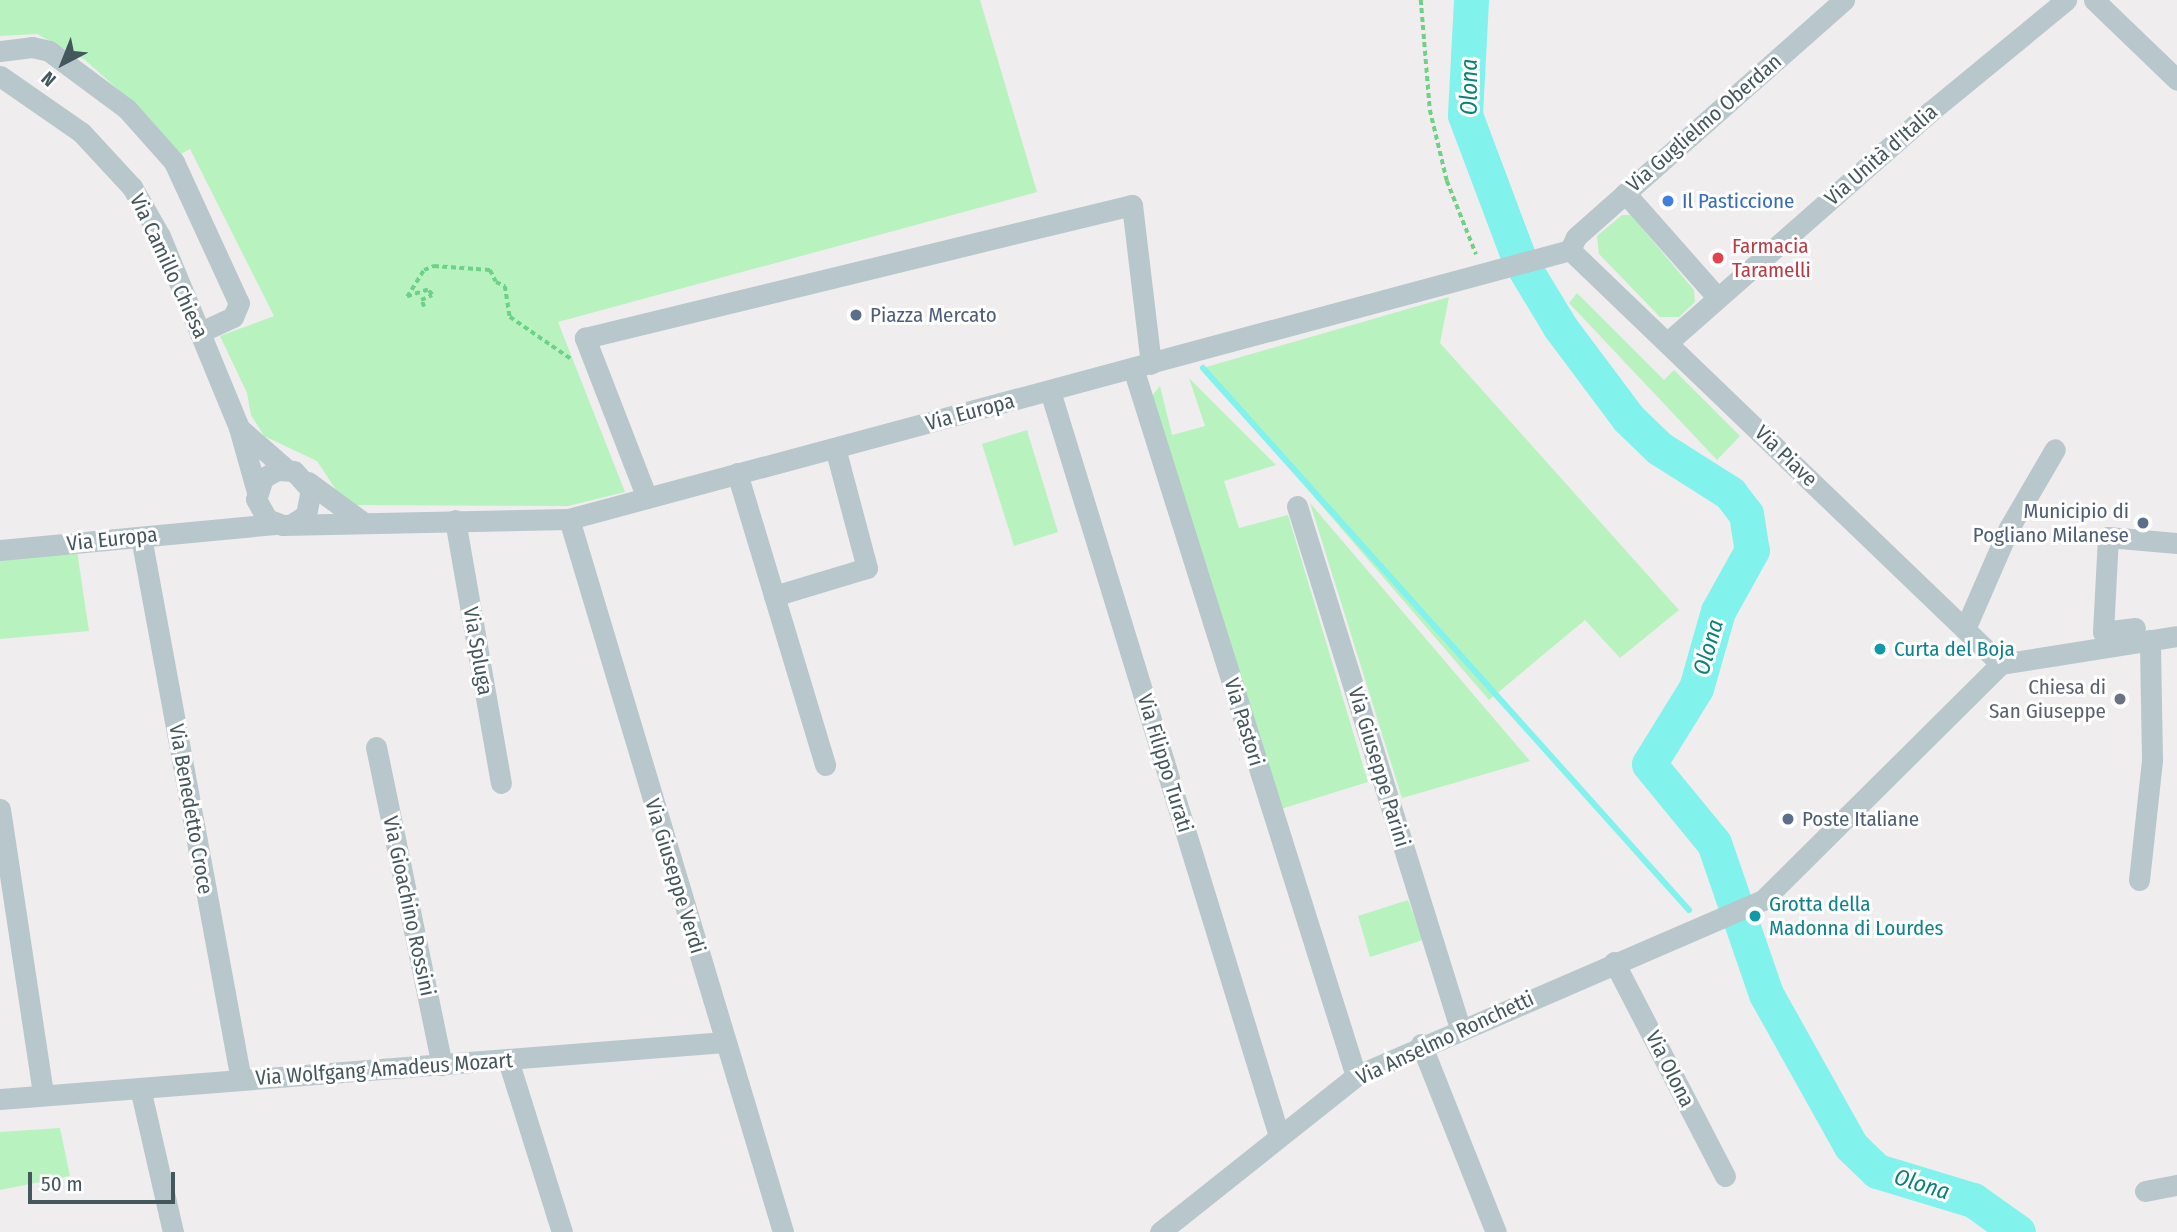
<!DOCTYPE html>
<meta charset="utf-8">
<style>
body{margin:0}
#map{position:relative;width:2177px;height:1232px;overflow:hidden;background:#f0edee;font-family:"Fira Sans Condensed",sans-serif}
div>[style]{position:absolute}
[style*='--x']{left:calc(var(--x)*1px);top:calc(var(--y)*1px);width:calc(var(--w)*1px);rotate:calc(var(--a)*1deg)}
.green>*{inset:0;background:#b8f2bf}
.stream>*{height:6px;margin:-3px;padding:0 3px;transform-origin:3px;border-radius:3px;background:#81f2ec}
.river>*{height:35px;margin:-17.5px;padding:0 17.5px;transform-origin:17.5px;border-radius:17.5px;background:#81f2ec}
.path>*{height:3.5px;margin-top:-1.75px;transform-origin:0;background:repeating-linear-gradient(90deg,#6dd286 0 5px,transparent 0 8.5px)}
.minor>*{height:21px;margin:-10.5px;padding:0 10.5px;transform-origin:10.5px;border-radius:10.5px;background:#b8c7cc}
.dots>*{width:19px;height:19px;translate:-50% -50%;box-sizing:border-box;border:4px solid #fff;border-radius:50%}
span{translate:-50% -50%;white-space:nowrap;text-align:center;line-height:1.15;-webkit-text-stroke:6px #fff;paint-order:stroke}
.street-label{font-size:21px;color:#44575c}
.shop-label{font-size:21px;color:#366cbe}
.left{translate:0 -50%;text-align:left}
.health-label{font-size:21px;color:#be3a42}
.service-label{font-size:21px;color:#4e5e75}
.right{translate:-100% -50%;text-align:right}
.culture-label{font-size:21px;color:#0d838f}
.worship-label{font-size:21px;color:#5b616d}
.water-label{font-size:23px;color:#06827b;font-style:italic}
.north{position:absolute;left:28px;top:28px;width:70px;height:70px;-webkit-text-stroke:5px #fff;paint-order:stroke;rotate:222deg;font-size:19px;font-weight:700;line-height:28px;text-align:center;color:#44575c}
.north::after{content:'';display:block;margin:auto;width:24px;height:32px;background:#44575c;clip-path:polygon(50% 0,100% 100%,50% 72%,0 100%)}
.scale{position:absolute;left:28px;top:1172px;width:147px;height:32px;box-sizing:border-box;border:4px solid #44575c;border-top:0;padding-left:9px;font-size:21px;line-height:24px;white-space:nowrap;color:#44575c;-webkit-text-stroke:5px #fff;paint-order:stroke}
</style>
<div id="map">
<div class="green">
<div style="clip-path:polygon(0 0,980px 0,1037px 192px,558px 322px,625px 492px,568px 506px,346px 505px,317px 461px,264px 436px,251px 415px,247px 393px,220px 336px,274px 316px,190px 149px,179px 155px,141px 110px,85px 60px,37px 34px,0 36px)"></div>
<div style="clip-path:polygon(1622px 215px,1631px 215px,1694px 290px,1695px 302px,1679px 317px,1660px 317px,1599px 254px,1597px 236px)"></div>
<div style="clip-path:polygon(1577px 293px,1664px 380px,1674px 370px,1740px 436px,1717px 460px,1569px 303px)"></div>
<div style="clip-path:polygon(1449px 297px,1440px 343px,1679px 610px,1620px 658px,1585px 620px,1489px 700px,1203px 368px)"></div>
<div style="clip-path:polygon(1189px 378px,1276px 465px,1224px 481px,1239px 528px,1288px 515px,1368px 782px,1281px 809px,1152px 396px,1160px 386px,1172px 435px,1205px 426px)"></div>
<div style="clip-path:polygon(1027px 430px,1058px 532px,1014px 546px,982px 444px)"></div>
<div style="clip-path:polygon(1310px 503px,1530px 761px,1402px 798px)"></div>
<div style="clip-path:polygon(77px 551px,89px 631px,0 639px,0 558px)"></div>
<div style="clip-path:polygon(1408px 900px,1423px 940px,1370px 957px,1358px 916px)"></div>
<div style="clip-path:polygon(60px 1128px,70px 1176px,0 1190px,0 1132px)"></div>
</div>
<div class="stream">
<div style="--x:1203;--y:368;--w:728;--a:48.12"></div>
</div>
<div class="river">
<div style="--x:1471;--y:0;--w:115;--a:93"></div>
<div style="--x:1465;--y:115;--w:154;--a:69.4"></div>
<div style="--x:1519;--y:259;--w:79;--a:58.9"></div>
<div style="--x:1560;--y:327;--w:114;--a:53.2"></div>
<div style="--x:1628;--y:418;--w:43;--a:44.1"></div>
<div style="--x:1659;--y:448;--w:84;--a:32.4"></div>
<div style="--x:1730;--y:493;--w:26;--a:53"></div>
<div style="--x:1746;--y:514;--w:36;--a:81"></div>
<div style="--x:1752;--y:550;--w:70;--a:119.1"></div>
<div style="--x:1718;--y:611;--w:80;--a:105.9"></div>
<div style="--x:1696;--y:688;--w:89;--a:121.7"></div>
<div style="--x:1649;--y:764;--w:102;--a:50.6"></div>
<div style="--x:1714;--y:843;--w:160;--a:71"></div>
<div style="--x:1766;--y:994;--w:174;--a:60.8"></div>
<div style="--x:1851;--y:1146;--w:36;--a:44"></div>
<div style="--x:1877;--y:1171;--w:100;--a:16.8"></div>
<div style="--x:1973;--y:1200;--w:55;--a:35.4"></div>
</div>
<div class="path">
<div style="--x:1421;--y:0;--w:110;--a:85.3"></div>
<div style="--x:1430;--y:110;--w:73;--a:76.5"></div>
<div style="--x:1447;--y:181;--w:79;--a:68.3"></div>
<div style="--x:424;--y:307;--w:8;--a:-113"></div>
<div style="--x:421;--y:300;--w:12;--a:-24"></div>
<div style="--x:432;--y:295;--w:6;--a:-129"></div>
<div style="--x:428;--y:290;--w:22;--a:162"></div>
<div style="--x:407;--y:297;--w:32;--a:-58"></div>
<div style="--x:424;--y:270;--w:11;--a:-22"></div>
<div style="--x:434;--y:266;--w:56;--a:4.1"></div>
<div style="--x:490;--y:270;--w:13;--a:63"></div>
<div style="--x:496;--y:282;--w:10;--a:24"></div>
<div style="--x:505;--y:286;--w:31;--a:81"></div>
<div style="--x:510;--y:317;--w:74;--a:34.5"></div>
</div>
<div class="minor">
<div style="--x:2094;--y:0;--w:115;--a:43.9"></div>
<div style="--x:0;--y:51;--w:32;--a:-7"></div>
<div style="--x:32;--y:47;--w:17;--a:13"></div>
<div style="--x:49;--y:51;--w:97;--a:36.6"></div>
<div style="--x:127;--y:109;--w:71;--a:48.4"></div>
<div style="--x:174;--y:162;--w:155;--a:65.3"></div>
<div style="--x:239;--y:303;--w:15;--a:113"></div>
<div style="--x:233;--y:317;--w:35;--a:155"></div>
<div style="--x:0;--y:76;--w:98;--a:34.7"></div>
<div style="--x:81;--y:132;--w:75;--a:47.2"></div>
<div style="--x:132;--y:187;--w:56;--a:60.3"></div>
<div style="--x:160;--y:236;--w:208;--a:67.6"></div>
<div style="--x:1625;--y:193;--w:140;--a:48.5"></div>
<div style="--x:1570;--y:250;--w:598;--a:43.85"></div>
<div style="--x:1570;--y:250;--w:14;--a:-65"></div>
<div style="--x:1576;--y:237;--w:358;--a:-41.5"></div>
<div style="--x:1668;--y:342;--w:350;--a:-41.3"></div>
<div style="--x:1931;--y:111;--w:175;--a:-39.4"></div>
<div style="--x:1133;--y:368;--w:742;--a:72.52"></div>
<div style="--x:1050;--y:391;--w:779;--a:72.91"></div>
<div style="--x:737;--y:473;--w:305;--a:73.2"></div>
<div style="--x:308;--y:482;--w:69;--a:36.2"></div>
<div style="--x:257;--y:492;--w:66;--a:-105.7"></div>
<div style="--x:239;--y:428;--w:62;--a:41.1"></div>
<div style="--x:647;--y:498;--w:172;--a:-111.2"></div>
<div style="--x:585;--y:338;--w:563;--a:-13.67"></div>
<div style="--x:1132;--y:205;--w:160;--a:83.2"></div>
<div style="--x:1297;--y:506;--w:547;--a:72.66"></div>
<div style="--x:569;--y:519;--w:744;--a:73.29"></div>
<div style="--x:455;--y:520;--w:267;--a:80.1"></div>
<div style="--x:292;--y:524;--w:17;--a:-33"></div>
<div style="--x:306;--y:515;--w:25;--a:-79"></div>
<div style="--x:311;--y:490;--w:25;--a:-132"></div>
<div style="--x:294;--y:471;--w:17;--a:-177"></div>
<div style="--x:277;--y:470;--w:16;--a:150"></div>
<div style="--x:263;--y:478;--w:22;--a:108"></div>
<div style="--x:256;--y:499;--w:23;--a:61"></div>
<div style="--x:267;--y:519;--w:17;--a:21"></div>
<div style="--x:283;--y:525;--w:286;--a:-1.2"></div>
<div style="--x:569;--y:519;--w:1037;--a:-15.04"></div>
<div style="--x:141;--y:537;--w:552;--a:79.57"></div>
<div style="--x:0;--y:550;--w:276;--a:-5.4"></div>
<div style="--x:774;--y:596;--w:97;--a:-16.8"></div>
<div style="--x:867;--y:568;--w:124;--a:-104.9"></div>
<div style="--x:2135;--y:628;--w:32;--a:173"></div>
<div style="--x:2103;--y:632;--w:95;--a:-87"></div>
<div style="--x:2108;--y:537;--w:69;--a:5"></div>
<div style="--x:1965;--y:629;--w:110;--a:-66.5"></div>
<div style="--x:2009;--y:528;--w:91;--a:-59.8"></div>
<div style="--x:376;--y:747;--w:325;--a:78.3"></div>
<div style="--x:0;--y:809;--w:289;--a:81.4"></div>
<div style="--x:2139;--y:880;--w:121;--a:-83.8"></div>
<div style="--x:2152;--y:760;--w:120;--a:-91"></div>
<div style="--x:1614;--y:962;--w:241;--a:62.6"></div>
<div style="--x:1421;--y:1044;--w:202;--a:68.3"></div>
<div style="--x:508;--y:1060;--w:180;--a:72.6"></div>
<div style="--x:140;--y:1088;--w:148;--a:77.1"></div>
<div style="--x:0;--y:1099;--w:727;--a:-4.5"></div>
<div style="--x:2145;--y:1191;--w:33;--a:-11"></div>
<div style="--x:1160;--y:1232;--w:251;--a:-38.5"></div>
<div style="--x:1356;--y:1076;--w:443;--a:-23.4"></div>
<div style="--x:1763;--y:900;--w:335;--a:-44.8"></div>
<div style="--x:2001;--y:664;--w:178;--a:-9"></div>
</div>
<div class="dots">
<div style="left:1668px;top:201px;background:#3f7fe0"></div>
<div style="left:1718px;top:258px;background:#e0444e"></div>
<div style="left:856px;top:315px;background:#5c6f8a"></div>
<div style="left:2143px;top:523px;background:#5c6f8a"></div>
<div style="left:1880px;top:649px;background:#0f9aa8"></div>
<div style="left:2120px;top:699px;background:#6b7280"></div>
<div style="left:1788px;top:819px;background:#5c6f8a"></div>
<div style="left:1755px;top:916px;background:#0f9aa8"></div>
</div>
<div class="street-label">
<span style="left:1704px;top:123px;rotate:-41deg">Via Guglielmo Oberdan</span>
<span style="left:1881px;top:155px;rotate:-41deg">Via Unità d'Italia</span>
<span style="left:169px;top:266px;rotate:65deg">Via Camillo Chiesa</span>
<span style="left:970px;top:412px;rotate:-15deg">Via Europa</span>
<span style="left:1786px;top:456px;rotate:44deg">Via Piave</span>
<span style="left:112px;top:539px;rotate:-6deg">Via Europa</span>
<span style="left:478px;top:651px;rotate:80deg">Via Spluga</span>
<span style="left:1244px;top:722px;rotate:73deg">Via Pastori</span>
<span style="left:1165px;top:763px;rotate:73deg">Via Filippo Turati</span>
<span style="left:1379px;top:767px;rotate:73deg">Via Giuseppe Parini</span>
<span style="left:191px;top:809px;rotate:80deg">Via Benedetto Croce</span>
<span style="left:675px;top:876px;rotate:73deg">Via Giuseppe Verdi</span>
<span style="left:409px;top:906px;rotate:78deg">Via Gioachino Rossini</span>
<span style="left:1445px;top:1038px;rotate:-25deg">Via Anselmo Ronchetti</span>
<span style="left:384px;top:1069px;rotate:-4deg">Via Wolfgang Amadeus Mozart</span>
<span style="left:1670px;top:1069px;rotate:63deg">Via Olona</span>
</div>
<div class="shop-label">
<span class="left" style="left:1682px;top:201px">Il Pasticcione</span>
</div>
<div class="health-label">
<span class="left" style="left:1732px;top:258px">Farmacia<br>Taramelli</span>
</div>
<div class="service-label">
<span class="left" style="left:870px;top:315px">Piazza Mercato</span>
<span class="right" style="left:2129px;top:523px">Municipio di<br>Pogliano Milanese</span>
<span class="left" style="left:1802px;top:819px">Poste Italiane</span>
</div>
<div class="culture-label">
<span class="left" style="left:1894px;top:649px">Curta del Boja</span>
<span class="left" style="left:1769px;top:916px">Grotta della<br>Madonna di Lourdes</span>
</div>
<div class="worship-label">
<span class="right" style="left:2106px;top:699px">Chiesa di<br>San Giuseppe</span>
</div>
<div class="water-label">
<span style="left:1469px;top:87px;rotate:-90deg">Olona</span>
<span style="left:1708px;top:647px;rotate:-74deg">Olona</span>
<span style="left:1922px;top:1184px;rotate:17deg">Olona</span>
</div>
<div class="north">N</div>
<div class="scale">50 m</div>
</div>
